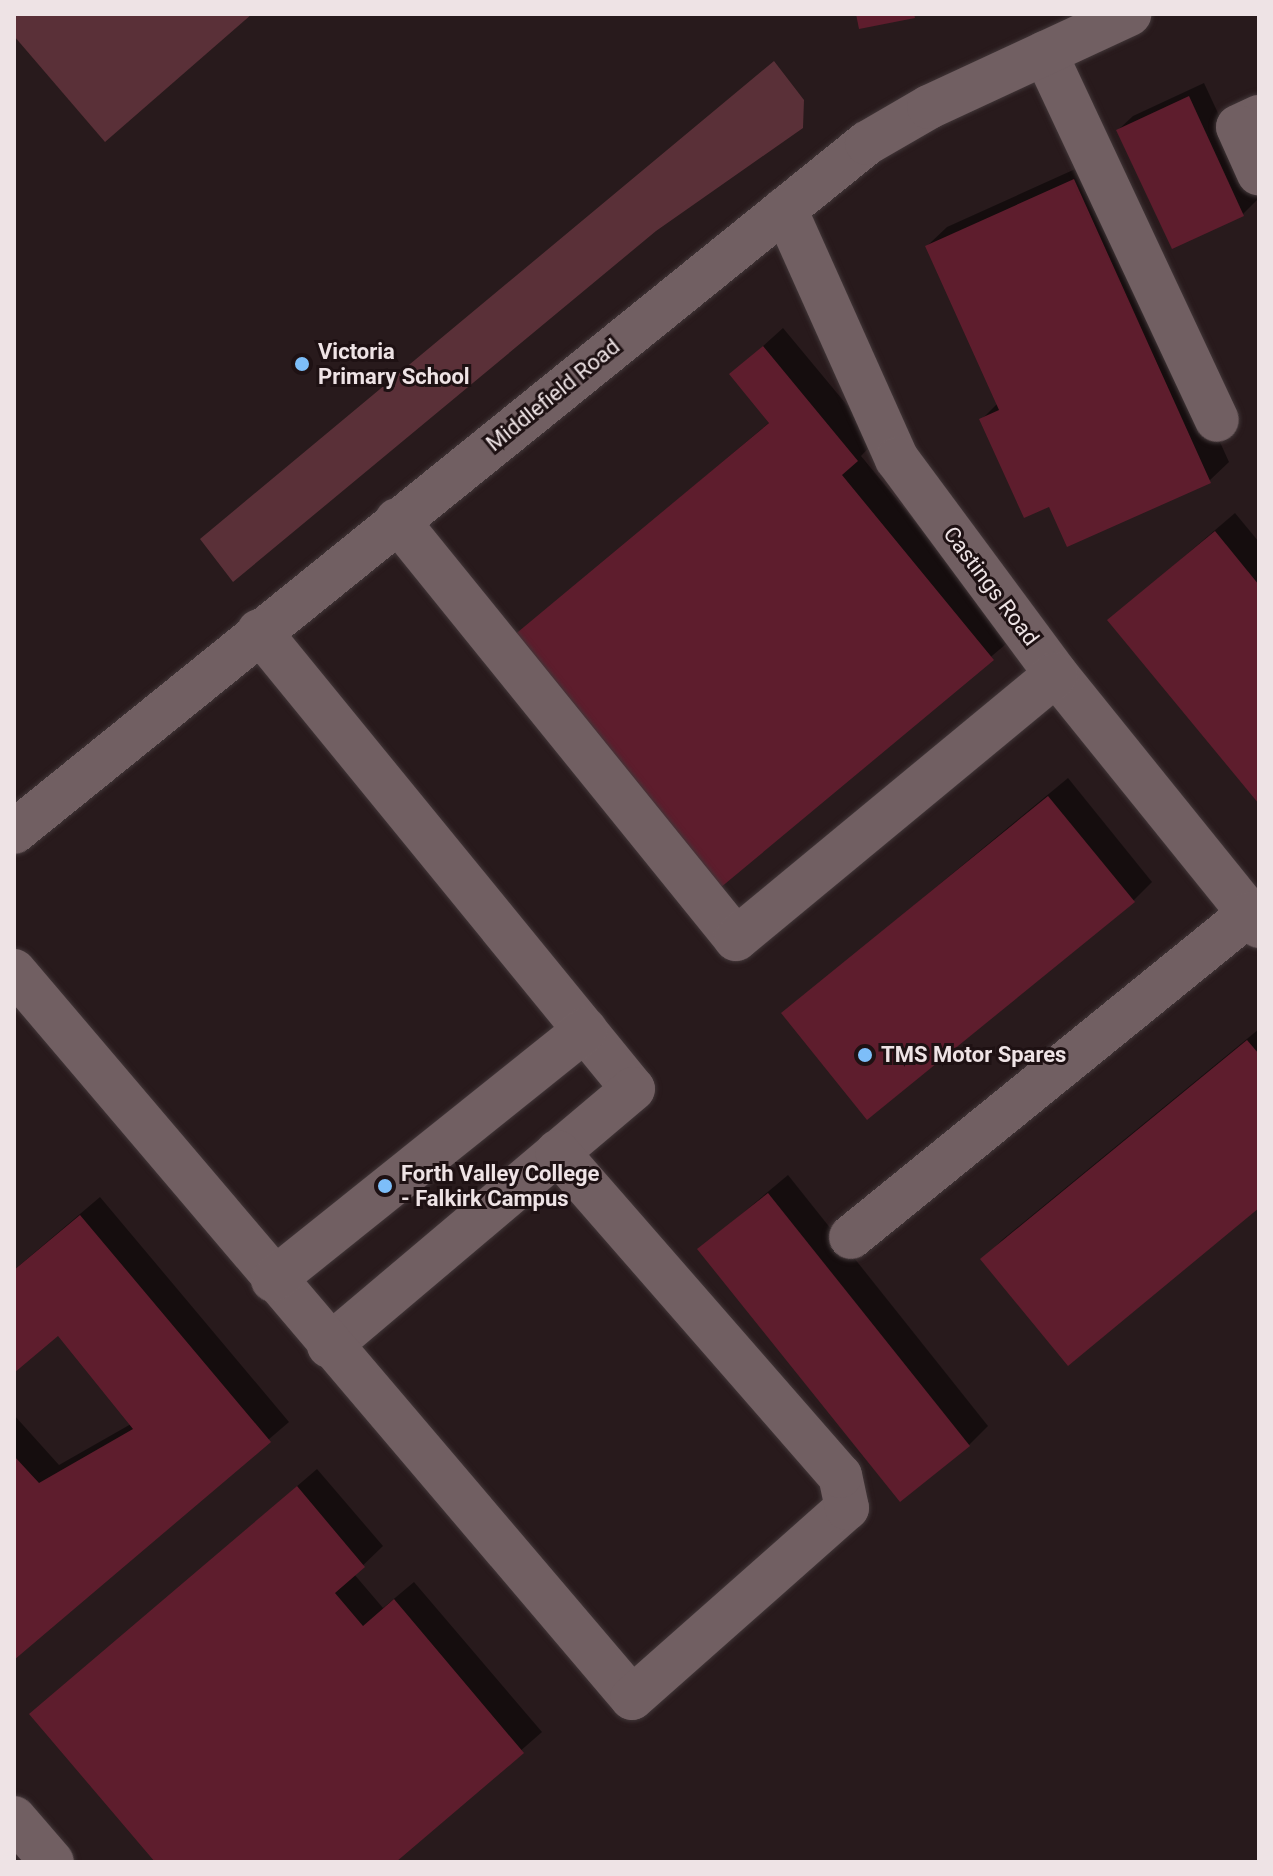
<!DOCTYPE html>
<style>
body{margin:0}
#map{position:relative;width:1273px;height:1876px;overflow:hidden;background:#281a1c;font-family:Roboto,sans-serif}
div>[style]{position:absolute}
[style*='--x']{left:calc(var(--x)*1px);top:calc(var(--y)*1px);width:calc(var(--w)*1px);rotate:calc(var(--a)*1deg)}
.green>*{inset:0;background:#5a3038}
.shadow>*{inset:0;background:#0007}
.building>*{inset:0;background:#5e1d2d}
.roads{filter:drop-shadow(0 0 2px #413638) drop-shadow(0 0 2px #413638)}
.minor>*{height:44px;margin:-22px;padding:0 22px;transform-origin:22px;border-radius:22px;background:#715f62}
.dots>*{width:22px;height:22px;translate:-50% -50%;box-sizing:border-box;border:4px solid #1e1113;border-radius:50%}
span{translate:-50% -50%;white-space:nowrap;text-align:center;line-height:1.15;-webkit-text-stroke:6px #1e1113;paint-order:stroke}
.poi-label{font-size:22px;color:#eee3e5;font-weight:700}
.left{translate:0 -50%;text-align:left}
.street-label{font-size:22px;color:#eee3e5}
.frame{position:absolute;inset:0;border:16px solid #eee3e5;pointer-events:none}
</style>
<div id="map">
<div class="green">
<div style="clip-path:polygon(14px 14px,252px 14px,105px 142px,14px 36px)"></div>
<div style="clip-path:polygon(774px 61px,804px 100px,803px 128px,656px 231px,233px 582px,200px 539px)"></div>
</div>
<div class="shadow">
<div style="clip-path:polygon(1204px 83px,1258px 199px,1243px 214px,1172px 247px,1118px 130px,1133px 116px)"></div>
<div style="clip-path:polygon(1093px 161px,1229px 462px,1209px 481px,1050px 505px,981px 420px,998px 403px,927px 246px,947px 227px)"></div>
<div style="clip-path:polygon(783px 328px,876px 440px,861px 456px,1012px 639px,714px 890px,509px 642px,771px 421px,732px 374px)"></div>
<div style="clip-path:polygon(1235px 513px,1259px 542px,1259px 801px,1110px 620px)"></div>
<div style="clip-path:polygon(1068px 778px,1152px 882px,1133px 901px,784px 1013px)"></div>
<div style="clip-path:polygon(1259px 1029px,1259px 1206px,983px 1259px,1002px 1240px)"></div>
<div style="clip-path:polygon(788px 1175px,988px 1426px,969px 1445px,700px 1249px)"></div>
<div style="clip-path:polygon(100px 1197px,289px 1422px,14px 1657px,14px 1415px,59px 1465px,131px 1424px,58px 1333px,14px 1370px,14px 1270px)"></div>
<div style="clip-path:polygon(317px 1469px,383px 1546px,354px 1574px,383px 1608px,414px 1582px,542px 1732px,393px 1862px,157px 1862px,32px 1714px)"></div>
</div>
<div class="building">
<div style="clip-path:polygon(856px 14px,914px 14px,915px 18px,859px 29px)"></div>
<div style="clip-path:polygon(1189px 96px,1244px 216px,1172px 249px,1116px 130px)"></div>
<div style="clip-path:polygon(1074px 179px,1211px 483px,1067px 547px,1049px 507px,1024px 518px,979px 419px,999px 410px,925px 246px)"></div>
<div style="clip-path:polygon(763px 346px,858px 461px,842px 475px,994px 660px,714px 893px,506px 642px,769px 423px,729px 374px)"></div>
<div style="clip-path:polygon(1215px 531px,1259px 585px,1259px 804px,1107px 620px)"></div>
<div style="clip-path:polygon(1048px 796px,1135px 902px,867px 1120px,781px 1013px)"></div>
<div style="clip-path:polygon(1247px 1040px,1259px 1054px,1259px 1208px,1068px 1366px,980px 1259px)"></div>
<div style="clip-path:polygon(768px 1193px,970px 1446px,900px 1502px,697px 1249px)"></div>
<div style="clip-path:polygon(80px 1215px,271px 1442px,14px 1660px,14px 1456px,39px 1483px,133px 1429px,58px 1336px,14px 1373px,14px 1270px)"></div>
<div style="clip-path:polygon(297px 1486px,365px 1567px,335px 1593px,363px 1626px,394px 1599px,524px 1753px,396px 1862px,155px 1862px,29px 1714px)"></div>
</div>
<div class="roads">
<div class="minor">
<div style="--x:1045;--y:53;--w:405;--a:64.9"></div>
<div style="--x:1259;--y:117;--w:23;--a:155"></div>
<div style="--x:1238;--y:127;--w:51;--a:65.9"></div>
<div style="--x:785;--y:209;--w:274;--a:65.9"></div>
<div style="--x:897;--y:459;--w:267;--a:53.5"></div>
<div style="--x:1056;--y:674;--w:324;--a:51.1"></div>
<div style="--x:397;--y:520;--w:539;--a:51.02"></div>
<div style="--x:736;--y:939;--w:415;--a:-39.6"></div>
<div style="--x:259;--y:631;--w:591;--a:50.77"></div>
<div style="--x:633;--y:1089;--w:398;--a:139.8"></div>
<div style="--x:14;--y:832;--w:1097;--a:-38.93"></div>
<div style="--x:867;--y:143;--w:72;--a:-30.1"></div>
<div style="--x:929;--y:107;--w:221;--a:-24.9"></div>
<div style="--x:14;--y:971;--w:954;--a:49.63"></div>
<div style="--x:632;--y:1698;--w:287;--a:-41.5"></div>
<div style="--x:847;--y:1508;--w:33;--a:-102"></div>
<div style="--x:840;--y:1476;--w:430;--a:-131.1"></div>
<div style="--x:851;--y:1237;--w:513;--a:-39.06"></div>
<div style="--x:273;--y:1280;--w:400;--a:-38.7"></div>
<div style="--x:14;--y:1818;--w:58;--a:49.2"></div>
</div>
</div>
<div class="dots">
<div style="left:302px;top:364px;background:#7dbef9"></div>
<div style="left:865px;top:1055px;background:#7dbef9"></div>
<div style="left:385px;top:1186px;background:#7dbef9"></div>
</div>
<div class="poi-label">
<span class="left" style="left:318px;top:364px">Victoria<br>Primary School</span>
<span class="left" style="left:881px;top:1055px">TMS Motor Spares</span>
<span class="left" style="left:401px;top:1186px">Forth Valley College<br>- Falkirk Campus</span>
</div>
<div class="street-label">
<span style="left:553px;top:395px;rotate:-39deg">Middlefield Road</span>
<span style="left:991px;top:586px;rotate:53deg">Castings Road</span>
</div>
<div class="frame"></div>
</div>
